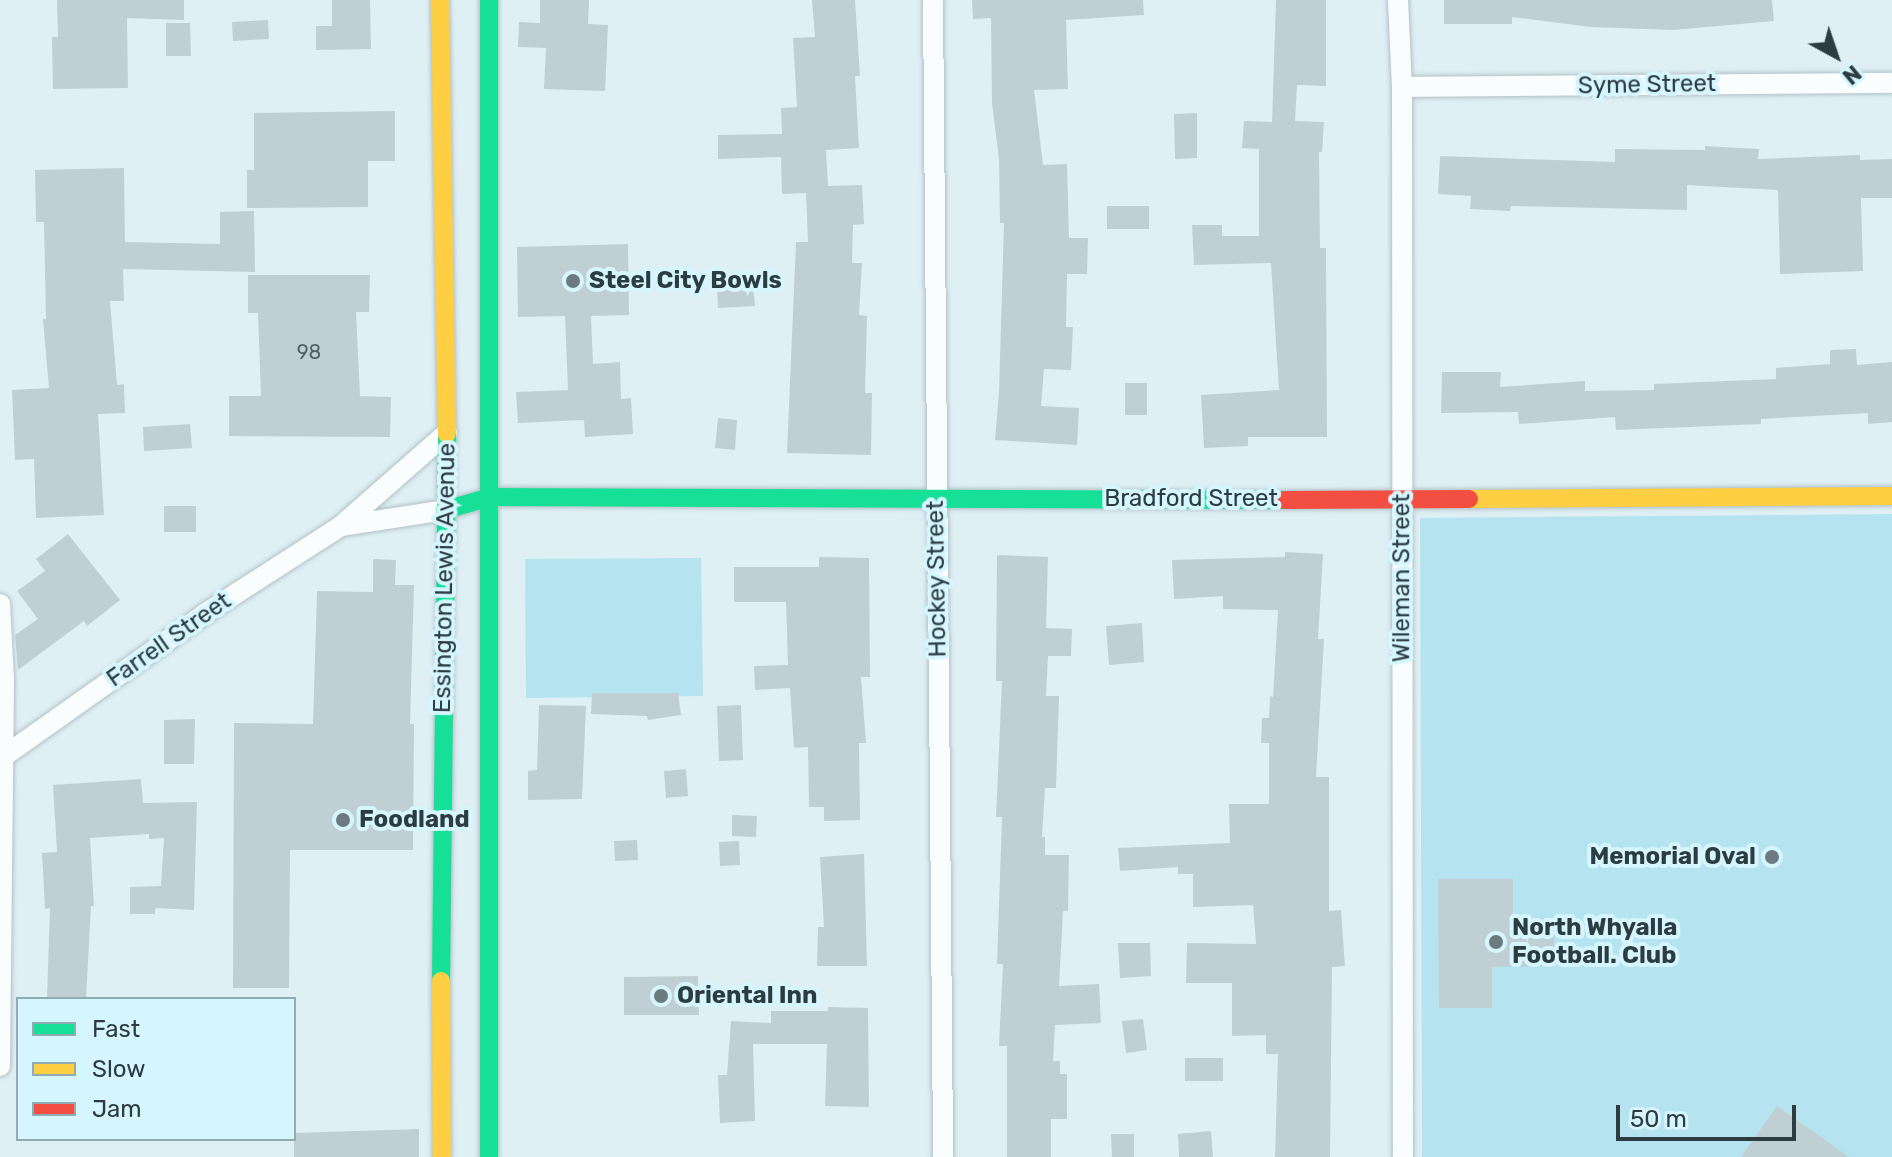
<!DOCTYPE html>
<style>
body{margin:0}
#map{position:relative;width:1892px;height:1157px;overflow:hidden;background:#dff0f5;font-family:Rubik,sans-serif}
div>[style]{position:absolute}
[style*='--x']{left:calc(var(--x)*1px);top:calc(var(--y)*1px);width:calc(var(--w)*1px);rotate:calc(var(--a)*1deg)}
.green>*{inset:0;background:#b6e3f0}
.building>*{inset:0;background:#c0cfd3}
.roads{filter:drop-shadow(0 0 2px #b2c1c6) drop-shadow(0 0 2px #b2c1c6)}
.street>*{height:20px;margin:-10px;padding:0 10px;transform-origin:10px;border-radius:10px;background:#fafdfe}
.fast>*{height:18px;margin:-9px;padding:0 9px;transform-origin:9px;border-radius:9px;background:#16e098}
.slow>*{height:18px;margin:-9px;padding:0 9px;transform-origin:9px;border-radius:9px;background:#ffcf43}
.jam>*{height:18px;margin:-9px;padding:0 9px;transform-origin:9px;border-radius:9px;background:#f24e42}
.dots>*{width:22px;height:22px;translate:-50% -50%;box-sizing:border-box;border:4px solid #d5f5ff;border-radius:50%}
span{translate:-50% -50%;white-space:nowrap;text-align:center;line-height:1.15;-webkit-text-stroke:8px #d5f5ff;paint-order:stroke}
.number-label{font-size:20px;color:#516166}
.number-label span{-webkit-text-stroke-width:0}
.street-label{font-size:24px;color:#2c3c41}
.poi-label{font-size:24px;color:#2c3c41;font-weight:700}
.left{translate:0 -50%;text-align:left}
.right{translate:-100% -50%;text-align:right}
.legend{position:absolute;left:16px;top:997px;width:280px;height:144px;box-sizing:border-box;background:#d5f5ff;border:2px solid #91abb3;margin:0;padding:10px 14px;list-style:none;font-size:24px;color:#2c3c41}
.legend li{display:flex;align-items:center;gap:16px;height:40px}
.legend b{width:40px;border:2px solid #91abb3}
.north{position:absolute;left:1796px;top:16px;width:80px;height:80px;-webkit-text-stroke:6px #d5f5ff;paint-order:stroke;rotate:140deg;font-size:22px;font-weight:700;line-height:32px;text-align:center;color:#2c3c41}
.north::after{content:'';display:block;margin:auto;width:28px;height:36px;background:#2c3c41;clip-path:polygon(50% 0,100% 100%,50% 72%,0 100%)}
.scale{position:absolute;left:1616px;top:1105px;width:180px;height:36px;box-sizing:border-box;border:4px solid #2c3c41;border-top:0;padding-left:10px;font-size:24px;line-height:28px;white-space:nowrap;color:#2c3c41;-webkit-text-stroke:6px #d5f5ff;paint-order:stroke}
</style>
<div id="map">
<div class="green">
<div style="clip-path:polygon(1892px 514px,1892px 1157px,1422px 1157px,1420px 518px)"></div>
<div style="clip-path:polygon(701px 558px,703px 696px,526px 698px,525px 559px)"></div>
</div>
<div class="building">
<div style="clip-path:polygon(57px 0,184px 0,184px 20px,127px 18px,128px 88px,53px 89px,52px 37px,58px 37px)"></div>
<div style="clip-path:polygon(332px 0,370px 0,371px 49px,316px 50px,316px 26px,332px 26px)"></div>
<div style="clip-path:polygon(540px 0,589px 0,588px 24px,608px 25px,605px 91px,544px 89px,546px 48px,518px 47px,519px 22px,540px 23px)"></div>
<div style="clip-path:polygon(812px 0,855px 0,860px 76px,855px 76px,859px 148px,826px 150px,828px 186px,862px 185px,864px 224px,853px 225px,852px 263px,862px 263px,859px 315px,867px 316px,865px 393px,872px 393px,871px 455px,787px 453px,796px 242px,808px 242px,806px 193px,782px 194px,781px 157px,718px 159px,718px 135px,782px 134px,781px 108px,797px 107px,793px 38px,815px 37px)"></div>
<div style="clip-path:polygon(972px 0,1143px 0,1144px 15px,1066px 20px,1068px 89px,1034px 90px,1043px 165px,1067px 164px,1069px 238px,1088px 238px,1087px 274px,1067px 274px,1066px 327px,1073px 327px,1071px 370px,1044px 369px,1041px 406px,1079px 408px,1077px 445px,995px 440px,999px 392px,1004px 223px,1000px 223px,999px 159px,992px 103px,991px 18px,973px 19px)"></div>
<div style="clip-path:polygon(1276px 0,1326px 0,1326px 86px,1297px 85px,1295px 121px,1324px 122px,1322px 152px,1319px 152px,1320px 248px,1326px 248px,1327px 437px,1248px 437px,1248px 446px,1204px 448px,1201px 395px,1279px 390px,1271px 263px,1194px 265px,1192px 225px,1222px 225px,1222px 236px,1259px 236px,1259px 149px,1242px 148px,1244px 121px,1272px 122px)"></div>
<div style="clip-path:polygon(1444px 0,1772px 0,1774px 21px,1673px 30px,1591px 27px,1512px 17px,1512px 24px,1444px 24px)"></div>
<div style="clip-path:polygon(268px 20px,269px 39px,233px 41px,232px 22px)"></div>
<div style="clip-path:polygon(166px 23px,190px 23px,191px 56px,166px 56px)"></div>
<div style="clip-path:polygon(395px 111px,395px 161px,368px 161px,368px 207px,247px 208px,247px 170px,254px 170px,254px 113px)"></div>
<div style="clip-path:polygon(1197px 113px,1197px 158px,1175px 159px,1174px 114px)"></div>
<div style="clip-path:polygon(1705px 146px,1759px 149px,1758px 159px,1860px 155px,1860px 160px,1892px 159px,1892px 198px,1861px 198px,1863px 271px,1780px 274px,1778px 190px,1687px 185px,1687px 210px,1511px 206px,1510px 211px,1470px 209px,1471px 196px,1438px 194px,1440px 156px,1615px 162px,1615px 149px,1705px 150px)"></div>
<div style="clip-path:polygon(124px 168px,125px 242px,220px 244px,220px 212px,254px 211px,255px 272px,123px 269px,124px 301px,110px 301px,117px 385px,124px 384px,125px 413px,98px 414px,104px 515px,36px 518px,34px 459px,15px 460px,12px 390px,49px 388px,43px 319px,46px 319px,44px 222px,36px 222px,35px 170px)"></div>
<div style="clip-path:polygon(1107px 206px,1149px 206px,1149px 229px,1107px 229px)"></div>
<div style="clip-path:polygon(628px 244px,629px 315px,591px 316px,593px 364px,620px 362px,621px 399px,631px 398px,633px 434px,585px 437px,584px 420px,518px 423px,516px 392px,568px 390px,565px 316px,518px 317px,517px 247px)"></div>
<div style="clip-path:polygon(248px 275px,370px 275px,369px 312px,356px 312px,360px 396px,391px 397px,390px 437px,229px 436px,229px 396px,261px 396px,258px 313px,248px 313px)"></div>
<div style="clip-path:polygon(753px 285px,755px 306px,718px 308px,717px 288px)"></div>
<div style="clip-path:polygon(1856px 349px,1857px 365px,1892px 362px,1892px 422px,1868px 424px,1868px 413px,1761px 419px,1761px 424px,1616px 430px,1615px 417px,1519px 424px,1518px 412px,1441px 413px,1442px 372px,1501px 372px,1500px 387px,1585px 381px,1585px 391px,1654px 390px,1654px 384px,1776px 379px,1776px 368px,1830px 364px,1830px 350px)"></div>
<div style="clip-path:polygon(1125px 383px,1147px 383px,1147px 415px,1125px 415px)"></div>
<div style="clip-path:polygon(718px 418px,737px 420px,735px 450px,715px 448px)"></div>
<div style="clip-path:polygon(190px 424px,192px 448px,144px 451px,143px 427px)"></div>
<div style="clip-path:polygon(164px 506px,196px 506px,196px 532px,164px 532px)"></div>
<div style="clip-path:polygon(68px 534px,120px 600px,87px 626px,84px 621px,18px 670px,15px 635px,38px 619px,17px 591px,45px 571px,36px 559px)"></div>
<div style="clip-path:polygon(1285px 552px,1323px 554px,1318px 639px,1324px 639px,1316px 777px,1329px 777px,1329px 911px,1341px 910px,1345px 966px,1332px 967px,1330px 1157px,1275px 1157px,1278px 1054px,1266px 1054px,1266px 1035px,1232px 1036px,1232px 983px,1186px 983px,1187px 943px,1256px 944px,1253px 905px,1193px 907px,1193px 874px,1178px 874px,1178px 867px,1120px 871px,1118px 848px,1230px 843px,1229px 804px,1269px 804px,1269px 743px,1261px 743px,1262px 718px,1269px 718px,1270px 696px,1273px 697px,1278px 610px,1223px 609px,1223px 596px,1174px 599px,1172px 560px,1285px 557px)"></div>
<div style="clip-path:polygon(997px 555px,1048px 557px,1046px 628px,1072px 629px,1071px 656px,1048px 656px,1046px 696px,1059px 696px,1056px 788px,1045px 788px,1042px 837px,1045px 837px,1045px 855px,1069px 855px,1068px 911px,1063px 911px,1059px 986px,1099px 984px,1101px 1023px,1055px 1025px,1053px 1061px,1060px 1061px,1060px 1074px,1067px 1074px,1067px 1119px,1051px 1119px,1051px 1157px,1007px 1157px,1007px 1046px,999px 1046px,1003px 964px,997px 964px,1002px 817px,996px 817px,1002px 681px,996px 681px)"></div>
<div style="clip-path:polygon(819px 557px,869px 558px,870px 677px,861px 677px,866px 743px,859px 743px,860px 820px,824px 821px,824px 807px,809px 807px,808px 747px,794px 748px,790px 688px,755px 690px,754px 666px,788px 665px,786px 602px,734px 602px,734px 567px,819px 567px)"></div>
<div style="clip-path:polygon(373px 559px,396px 560px,395px 585px,414px 585px,410px 724px,414px 724px,413px 850px,290px 850px,289px 988px,233px 988px,234px 723px,313px 724px,317px 591px,373px 592px)"></div>
<div style="clip-path:polygon(1142px 623px,1144px 662px,1109px 665px,1106px 626px)"></div>
<div style="clip-path:polygon(592px 693px,678px 693px,681px 715px,648px 720px,647px 716px,591px 714px)"></div>
<div style="clip-path:polygon(539px 705px,586px 706px,582px 799px,528px 800px,528px 771px,537px 770px)"></div>
<div style="clip-path:polygon(741px 705px,743px 760px,719px 761px,717px 706px)"></div>
<div style="clip-path:polygon(195px 719px,194px 764px,164px 764px,164px 720px)"></div>
<div style="clip-path:polygon(686px 769px,688px 796px,666px 798px,664px 771px)"></div>
<div style="clip-path:polygon(141px 779px,143px 803px,197px 802px,194px 910px,155px 908px,155px 914px,130px 914px,130px 887px,161px 886px,164px 838px,149px 839px,149px 834px,90px 838px,94px 906px,91px 906px,86px 999px,47px 999px,50px 908px,45px 909px,42px 853px,57px 852px,53px 785px)"></div>
<div style="clip-path:polygon(732px 815px,757px 816px,756px 837px,732px 836px)"></div>
<div style="clip-path:polygon(637px 840px,638px 860px,615px 861px,614px 841px)"></div>
<div style="clip-path:polygon(739px 841px,740px 865px,720px 866px,719px 842px)"></div>
<div style="clip-path:polygon(864px 854px,867px 966px,817px 966px,818px 927px,824px 927px,820px 857px)"></div>
<div style="clip-path:polygon(1438px 879px,1513px 879px,1513px 918px,1554px 918px,1554px 966px,1492px 967px,1492px 1008px,1439px 1008px)"></div>
<div style="clip-path:polygon(1118px 943px,1150px 943px,1151px 976px,1120px 978px)"></div>
<div style="clip-path:polygon(698px 976px,699px 1015px,624px 1015px,624px 977px)"></div>
<div style="clip-path:polygon(828px 1007px,868px 1008px,869px 1107px,825px 1106px,827px 1044px,753px 1044px,755px 1121px,720px 1123px,718px 1075px,727px 1075px,731px 1021px,771px 1023px,771px 1011px,828px 1011px)"></div>
<div style="clip-path:polygon(1143px 1019px,1147px 1050px,1126px 1053px,1122px 1021px)"></div>
<div style="clip-path:polygon(1185px 1058px,1223px 1058px,1223px 1081px,1185px 1081px)"></div>
<div style="clip-path:polygon(1777px 1106px,1849px 1157px,1741px 1157px)"></div>
<div style="clip-path:polygon(419px 1129px,419px 1157px,294px 1157px,294px 1133px)"></div>
<div style="clip-path:polygon(1211px 1131px,1213px 1157px,1179px 1157px,1178px 1134px)"></div>
<div style="clip-path:polygon(1111px 1134px,1134px 1134px,1134px 1157px,1112px 1157px)"></div>
</div>
<div class="roads">
<div class="street">
<div style="--x:933;--y:0;--w:1157;--a:89.5"></div>
<div style="--x:1398;--y:0;--w:87;--a:87.4"></div>
<div style="--x:1402;--y:87;--w:1070;--a:89.95"></div>
<div style="--x:1402;--y:87;--w:490;--a:-0.5"></div>
<div style="--x:341;--y:526;--w:105;--a:-8.7"></div>
<div style="--x:0;--y:604;--w:77;--a:87"></div>
<div style="--x:4;--y:681;--w:385;--a:90.6"></div>
<div style="--x:0;--y:759;--w:252;--a:-35.3"></div>
<div style="--x:206;--y:613;--w:161;--a:-32.8"></div>
<div style="--x:341;--y:526;--w:141;--a:-41.3"></div>
</div>
<div class="fast">
<div style="--x:489;--y:0;--w:1157;--a:90"></div>
<div style="--x:445;--y:510;--w:48;--a:-15.8"></div>
<div style="--x:491;--y:497;--w:794;--a:0.22"></div>
<div style="--x:441;--y:981;--w:547;--a:-89.37"></div>
</div>
<div class="slow">
<div style="--x:440;--y:0;--w:434;--a:89.1"></div>
<div style="--x:1469;--y:499;--w:423;--a:-0.4"></div>
<div style="--x:441;--y:981;--w:176;--a:89.7"></div>
</div>
<div class="jam">
<div style="--x:1285;--y:500;--w:184;--a:-0.3"></div>
</div>
</div>
<div class="dots">
<div style="left:573px;top:281px;background:#6b7b80"></div>
<div style="left:343px;top:820px;background:#6b7b80"></div>
<div style="left:1772px;top:857px;background:#6b7b80"></div>
<div style="left:1496px;top:942px;background:#6b7b80"></div>
<div style="left:661px;top:996px;background:#6b7b80"></div>
</div>
<div class="number-label">
<span style="left:309px;top:352px">98</span>
</div>
<div class="street-label">
<span style="left:1647px;top:85px;rotate:-1deg">Syme Street</span>
<span style="left:1191px;top:499px">Bradford Street</span>
<span style="left:445px;top:578px;rotate:-89deg">Essington Lewis Avenue</span>
<span style="left:1402px;top:578px;rotate:-90deg">Wileman Street</span>
<span style="left:937px;top:579px;rotate:-91deg">Hockey Street</span>
<span style="left:169px;top:640px;rotate:-35deg">Farrell Street</span>
</div>
<div class="poi-label">
<span class="left" style="left:589px;top:281px">Steel City Bowls</span>
<span class="left" style="left:359px;top:820px">Foodland</span>
<span class="right" style="left:1756px;top:857px">Memorial Oval</span>
<span class="left" style="left:1512px;top:942px">North Whyalla<br>Football. Club</span>
<span class="left" style="left:677px;top:996px">Oriental Inn</span>
</div>
<ul class="legend">
<li><b style="height:10px;background:#16e098"></b>Fast</li>
<li><b style="height:10px;background:#ffcf43"></b>Slow</li>
<li><b style="height:10px;background:#f24e42"></b>Jam</li>
</ul>
<div class="north">N</div>
<div class="scale">50 m</div>
</div>
